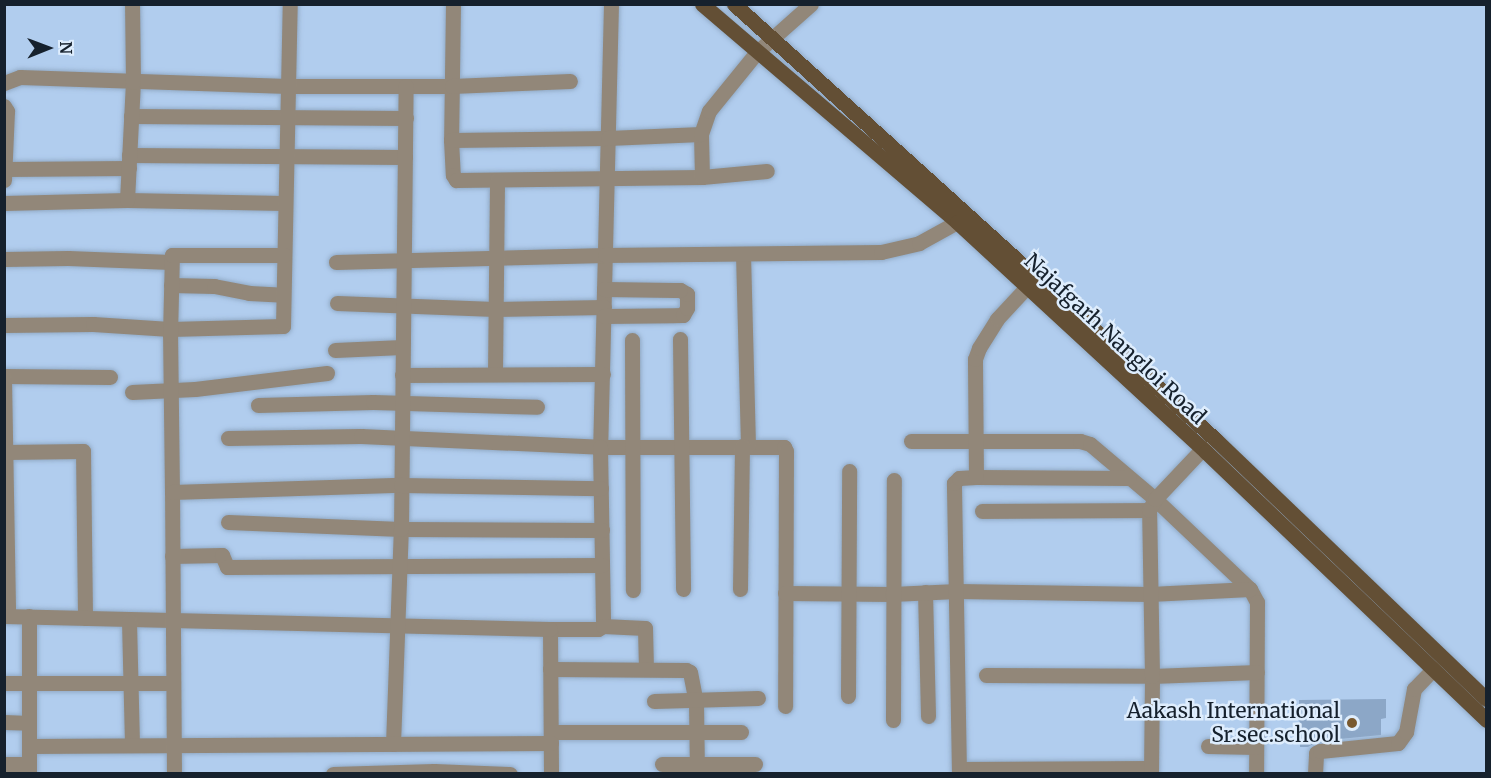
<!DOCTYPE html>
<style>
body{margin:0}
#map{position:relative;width:1491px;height:778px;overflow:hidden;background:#b1cdee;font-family:Merriweather,serif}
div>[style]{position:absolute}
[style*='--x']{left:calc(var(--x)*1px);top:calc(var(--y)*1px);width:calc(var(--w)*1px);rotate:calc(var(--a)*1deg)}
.building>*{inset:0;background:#8ca7c7}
.roads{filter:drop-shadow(0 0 2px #92abc7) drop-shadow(0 0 2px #92abc7)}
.minor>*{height:15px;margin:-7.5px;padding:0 7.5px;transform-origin:7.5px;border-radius:7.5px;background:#928779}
.major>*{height:15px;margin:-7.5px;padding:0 7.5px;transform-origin:7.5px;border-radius:7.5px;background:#634f35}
.dots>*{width:16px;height:16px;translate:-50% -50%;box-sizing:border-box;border:3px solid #deedfd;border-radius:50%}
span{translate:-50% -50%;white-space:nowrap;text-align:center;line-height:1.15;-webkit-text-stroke:5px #deedfd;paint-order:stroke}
.street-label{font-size:21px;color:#16212d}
.poi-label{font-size:21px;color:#16212d}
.right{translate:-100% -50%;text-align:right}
.frame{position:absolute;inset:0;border:6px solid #16212d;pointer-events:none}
.north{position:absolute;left:18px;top:18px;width:60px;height:60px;-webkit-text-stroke:4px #deedfd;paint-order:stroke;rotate:89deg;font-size:16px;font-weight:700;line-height:24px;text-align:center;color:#16212d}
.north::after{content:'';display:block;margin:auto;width:21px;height:27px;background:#16212d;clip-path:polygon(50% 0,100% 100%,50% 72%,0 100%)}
</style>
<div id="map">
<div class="building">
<div style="clip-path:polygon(1386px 699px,1386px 718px,1381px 719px,1381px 735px,1319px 741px,1308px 747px,1300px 747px,1299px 700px)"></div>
</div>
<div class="roads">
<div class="minor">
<div style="--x:453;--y:4;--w:136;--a:90.8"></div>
<div style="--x:451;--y:140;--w:35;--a:87"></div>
<div style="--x:453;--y:175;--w:6;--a:59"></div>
<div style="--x:456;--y:180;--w:246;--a:-0.7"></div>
<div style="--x:702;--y:177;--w:65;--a:-5.3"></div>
<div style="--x:611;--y:4;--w:443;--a:91.4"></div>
<div style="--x:600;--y:447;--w:184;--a:0"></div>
<div style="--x:784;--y:447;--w:4;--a:63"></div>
<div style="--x:786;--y:451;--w:255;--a:90.2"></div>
<div style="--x:4;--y:83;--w:17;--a:-21"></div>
<div style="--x:20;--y:77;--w:268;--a:1.9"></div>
<div style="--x:288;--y:86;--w:164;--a:0"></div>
<div style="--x:452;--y:86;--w:118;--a:-2.4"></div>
<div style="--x:4;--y:106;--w:6;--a:59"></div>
<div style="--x:7;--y:111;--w:69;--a:92.5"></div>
<div style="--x:131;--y:116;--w:275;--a:0.4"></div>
<div style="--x:701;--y:134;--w:43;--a:88.7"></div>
<div style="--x:451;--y:140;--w:157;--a:-0.7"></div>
<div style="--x:608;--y:138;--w:93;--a:-2.5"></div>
<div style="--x:701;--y:134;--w:24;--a:-71"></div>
<div style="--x:709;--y:111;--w:76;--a:-50.9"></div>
<div style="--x:757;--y:52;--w:72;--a:-41.6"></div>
<div style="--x:129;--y:155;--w:276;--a:0.4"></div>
<div style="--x:4;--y:169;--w:125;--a:-0.5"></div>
<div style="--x:127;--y:200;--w:157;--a:1.1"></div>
<div style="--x:4;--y:203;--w:123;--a:-1.4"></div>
<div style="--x:127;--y:200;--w:118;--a:-87.1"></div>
<div style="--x:133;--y:82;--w:78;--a:-90.7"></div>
<div style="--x:743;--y:254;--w:191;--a:88.5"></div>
<div style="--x:4;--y:259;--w:64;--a:-0.9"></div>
<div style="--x:68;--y:258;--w:103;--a:2.2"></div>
<div style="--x:336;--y:262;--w:269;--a:-1.5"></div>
<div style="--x:605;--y:255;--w:276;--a:-0.6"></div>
<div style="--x:881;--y:252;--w:39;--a:-13"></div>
<div style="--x:919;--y:243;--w:43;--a:-28.9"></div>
<div style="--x:171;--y:285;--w:43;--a:1.3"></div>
<div style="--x:214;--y:286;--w:36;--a:11"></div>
<div style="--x:249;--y:293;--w:34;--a:3"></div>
<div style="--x:337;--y:303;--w:158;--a:2.2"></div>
<div style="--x:495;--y:309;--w:109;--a:-1.1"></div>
<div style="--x:604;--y:316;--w:79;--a:-0.7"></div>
<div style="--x:683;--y:315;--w:8;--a:-60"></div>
<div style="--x:687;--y:308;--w:14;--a:-90"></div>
<div style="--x:687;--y:294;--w:8;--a:-150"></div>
<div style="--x:680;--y:290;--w:76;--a:-179.2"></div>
<div style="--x:4;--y:325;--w:89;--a:-0.6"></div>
<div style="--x:93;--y:324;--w:77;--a:3.7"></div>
<div style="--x:170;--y:329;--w:113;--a:-1.5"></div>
<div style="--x:283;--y:326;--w:322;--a:-88.8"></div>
<div style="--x:680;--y:339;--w:250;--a:89.3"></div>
<div style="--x:632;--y:340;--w:250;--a:89.8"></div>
<div style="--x:335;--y:350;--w:67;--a:-2.6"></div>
<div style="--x:495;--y:374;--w:194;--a:-89.4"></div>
<div style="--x:402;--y:375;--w:201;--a:-0.3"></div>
<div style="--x:4;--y:376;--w:106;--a:0.5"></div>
<div style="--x:4;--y:378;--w:238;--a:89"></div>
<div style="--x:132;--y:392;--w:63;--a:-2.7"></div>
<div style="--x:195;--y:389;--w:133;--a:-6.9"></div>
<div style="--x:258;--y:405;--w:115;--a:-1.5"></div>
<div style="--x:373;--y:402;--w:164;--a:1.7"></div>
<div style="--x:228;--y:438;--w:133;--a:-0.9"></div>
<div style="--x:361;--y:436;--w:239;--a:2.6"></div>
<div style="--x:600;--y:447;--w:179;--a:89"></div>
<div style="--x:603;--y:626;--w:6;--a:149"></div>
<div style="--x:598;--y:629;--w:48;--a:180"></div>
<div style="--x:550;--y:629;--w:145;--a:89.6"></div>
<div style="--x:911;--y:441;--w:169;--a:0"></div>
<div style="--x:1080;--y:441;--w:10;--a:17"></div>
<div style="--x:1090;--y:444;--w:85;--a:40.2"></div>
<div style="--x:1155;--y:499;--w:131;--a:43.5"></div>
<div style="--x:1250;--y:589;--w:15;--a:62"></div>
<div style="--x:1257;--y:602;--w:172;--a:90.3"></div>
<div style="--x:5;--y:452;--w:78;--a:-0.7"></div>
<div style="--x:83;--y:451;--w:167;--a:89.3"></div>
<div style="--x:976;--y:477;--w:153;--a:0.4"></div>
<div style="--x:172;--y:492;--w:157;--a:-90.7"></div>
<div style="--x:170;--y:335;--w:80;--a:-88.6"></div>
<div style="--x:172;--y:255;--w:112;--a:0"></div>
<div style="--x:982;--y:511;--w:167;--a:-0.3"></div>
<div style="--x:228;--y:522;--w:173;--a:2.3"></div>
<div style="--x:401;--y:529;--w:201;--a:0.3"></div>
<div style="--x:172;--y:556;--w:50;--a:-1.1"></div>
<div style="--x:222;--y:555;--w:13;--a:67"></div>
<div style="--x:227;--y:567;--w:375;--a:-0.3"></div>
<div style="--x:740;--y:589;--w:143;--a:-89.2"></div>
<div style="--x:925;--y:592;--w:124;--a:88.6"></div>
<div style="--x:785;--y:593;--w:107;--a:0.5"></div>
<div style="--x:892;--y:594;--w:65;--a:-2.6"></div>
<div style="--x:957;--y:591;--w:193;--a:0.9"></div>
<div style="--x:1150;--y:594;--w:100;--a:-2.9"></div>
<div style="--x:4;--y:616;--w:546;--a:1.36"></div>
<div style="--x:129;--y:621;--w:124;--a:88.6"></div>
<div style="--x:603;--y:626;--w:42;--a:2.7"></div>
<div style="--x:645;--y:628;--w:41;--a:88.6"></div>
<div style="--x:550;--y:669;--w:136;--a:0.4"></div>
<div style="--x:686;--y:670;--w:4;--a:27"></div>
<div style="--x:690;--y:672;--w:31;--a:79"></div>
<div style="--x:696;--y:702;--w:72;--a:89.2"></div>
<div style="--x:986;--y:675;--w:166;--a:0.3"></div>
<div style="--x:1152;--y:676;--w:105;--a:-2.2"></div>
<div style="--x:4;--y:683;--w:169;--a:0"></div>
<div style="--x:848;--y:696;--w:225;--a:-89.7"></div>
<div style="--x:654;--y:701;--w:104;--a:-1.7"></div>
<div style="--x:893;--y:720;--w:240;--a:-89.8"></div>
<div style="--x:4;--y:722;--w:25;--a:2"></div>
<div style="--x:551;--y:732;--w:190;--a:0"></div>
<div style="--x:393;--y:744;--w:215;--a:-87.9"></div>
<div style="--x:401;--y:529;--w:443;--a:-89.4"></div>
<div style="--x:29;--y:746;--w:522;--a:-0.33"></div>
<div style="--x:1208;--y:746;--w:48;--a:1.2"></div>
<div style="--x:4;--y:764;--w:25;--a:0"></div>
<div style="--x:662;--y:764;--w:93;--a:0"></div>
<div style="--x:959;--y:769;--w:192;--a:-0.3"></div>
<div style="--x:29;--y:774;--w:158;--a:-90"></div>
<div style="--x:174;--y:774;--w:282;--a:-90.4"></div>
<div style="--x:172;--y:492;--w:229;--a:-1.8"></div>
<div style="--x:401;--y:485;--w:200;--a:0.9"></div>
<div style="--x:333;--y:774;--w:101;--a:-1.7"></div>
<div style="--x:434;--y:771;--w:76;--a:2.3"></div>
<div style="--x:959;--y:774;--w:291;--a:-91"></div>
<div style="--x:954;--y:483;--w:7;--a:-45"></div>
<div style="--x:959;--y:478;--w:17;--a:-3"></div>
<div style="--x:976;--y:477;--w:118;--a:-90.5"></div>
<div style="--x:975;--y:359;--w:12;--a:-70"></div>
<div style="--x:979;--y:348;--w:34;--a:-58"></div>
<div style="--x:997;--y:319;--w:57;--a:-47.1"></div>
<div style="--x:1151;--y:774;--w:98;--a:-89.4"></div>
<div style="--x:1152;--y:676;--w:166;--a:-91"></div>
<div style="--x:1149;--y:510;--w:13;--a:-61"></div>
<div style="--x:1155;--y:499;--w:70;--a:-46.7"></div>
<div style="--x:1315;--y:774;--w:21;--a:-87"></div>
<div style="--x:1316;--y:753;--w:4;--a:-27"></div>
<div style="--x:1320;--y:751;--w:78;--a:-5.9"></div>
<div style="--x:1398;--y:743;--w:14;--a:-54"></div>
<div style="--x:1406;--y:732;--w:44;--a:-79.5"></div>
<div style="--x:1414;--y:689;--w:28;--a:-46"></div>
</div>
<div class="major">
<div style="--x:702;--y:4;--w:335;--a:40.5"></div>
<div style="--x:957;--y:222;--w:339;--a:42.7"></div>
<div style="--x:1206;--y:452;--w:388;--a:43.7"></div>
<div style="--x:734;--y:4;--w:650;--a:42.13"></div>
<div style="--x:1216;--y:440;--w:374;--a:43.8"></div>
</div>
</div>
<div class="dots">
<div style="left:1352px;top:723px;background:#79592f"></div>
</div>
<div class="street-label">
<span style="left:1115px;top:339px;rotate:43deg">Najafgarh Nangloi Road</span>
</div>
<div class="poi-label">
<span class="right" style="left:1340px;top:723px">Aakash International<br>Sr.sec.school</span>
</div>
<div class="frame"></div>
<div class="north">N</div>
</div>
